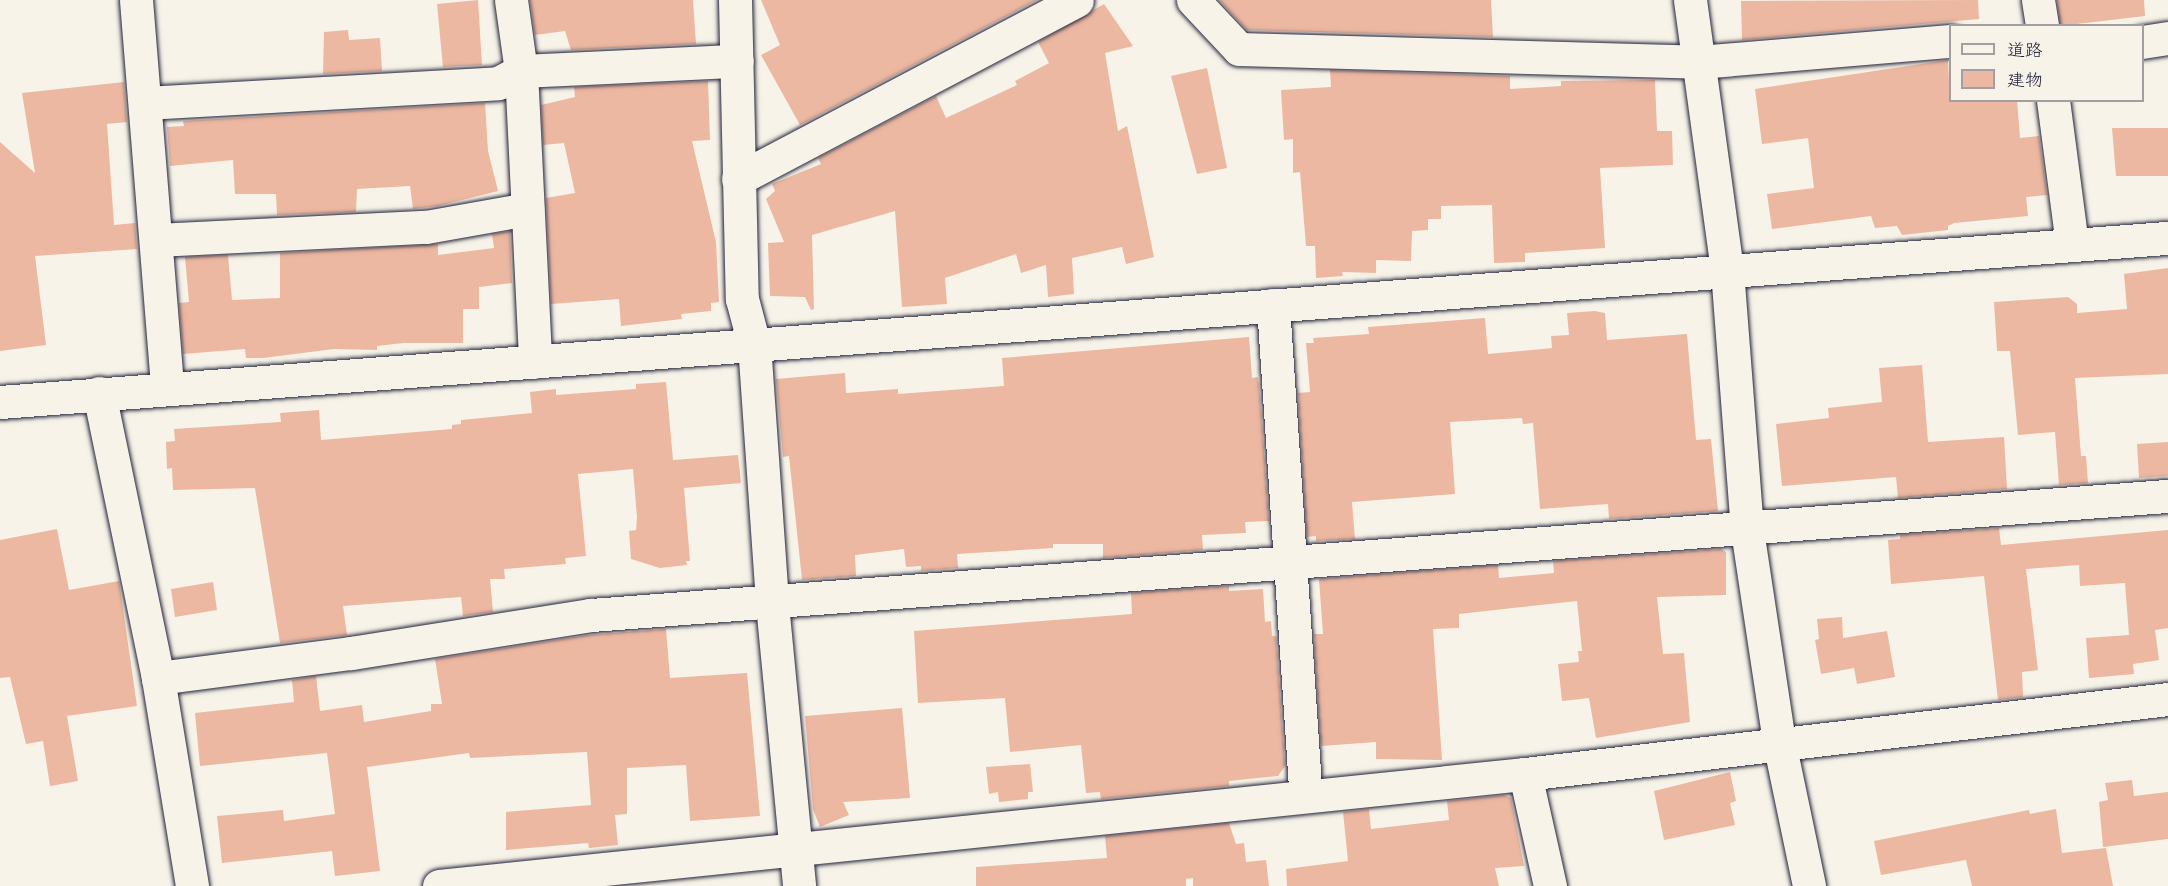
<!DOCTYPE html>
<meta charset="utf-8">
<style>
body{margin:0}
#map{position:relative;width:2168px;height:886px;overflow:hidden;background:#f7f3e8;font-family:"Gochi Hand","Klee One",sans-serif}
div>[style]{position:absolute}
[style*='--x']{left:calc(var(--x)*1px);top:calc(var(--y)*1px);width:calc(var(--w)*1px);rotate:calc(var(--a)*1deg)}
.building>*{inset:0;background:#edb8a1}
.roads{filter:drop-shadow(0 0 2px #22223b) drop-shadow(0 0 2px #22223b)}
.minor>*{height:33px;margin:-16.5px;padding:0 16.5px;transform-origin:16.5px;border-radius:16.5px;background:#f7f3e8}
.tertiary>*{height:33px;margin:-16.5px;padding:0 16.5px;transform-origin:16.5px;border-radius:16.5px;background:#f7f3e8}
span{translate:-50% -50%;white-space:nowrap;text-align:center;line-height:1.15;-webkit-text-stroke:5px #f7f3e8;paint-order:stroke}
.legend{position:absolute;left:1949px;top:24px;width:195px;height:78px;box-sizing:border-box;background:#f7f3e8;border:2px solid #a29fa3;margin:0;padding:8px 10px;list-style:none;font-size:18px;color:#22223b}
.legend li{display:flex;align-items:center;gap:12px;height:30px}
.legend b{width:30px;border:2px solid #a29fa3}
</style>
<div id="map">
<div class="building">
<div style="clip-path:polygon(478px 0,482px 65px,443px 67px,437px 4px)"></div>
<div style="clip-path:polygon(530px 0,693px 0,696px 44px,571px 50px,565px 31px,535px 35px)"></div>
<div style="clip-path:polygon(761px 0,1037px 0,800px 125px,761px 55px,780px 45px)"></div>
<div style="clip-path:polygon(1219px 0,1491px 0,1493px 37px,1247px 30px)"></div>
<div style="clip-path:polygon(1978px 0,1979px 19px,1742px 40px,1741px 1px)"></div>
<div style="clip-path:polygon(2057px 0,2144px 0,2145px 16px,2060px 26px)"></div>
<div style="clip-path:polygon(1104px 4px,1133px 46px,1105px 53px,1118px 131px,1127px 126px,1154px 257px,1126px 264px,1122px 247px,1072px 258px,1074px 294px,1048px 297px,1046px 265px,1021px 273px,1016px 254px,945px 278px,947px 304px,902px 307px,895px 211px,812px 235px,814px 309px,811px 310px,805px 297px,770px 296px,768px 243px,784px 242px,766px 199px,775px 191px,772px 184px,821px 164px,818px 158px,936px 96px,946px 118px,1017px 85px,1015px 81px,1049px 63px,1038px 42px)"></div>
<div style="clip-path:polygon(348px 30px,349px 40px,380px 38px,382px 71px,323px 74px,324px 32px)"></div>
<div style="clip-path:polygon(1948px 60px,1950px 100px,2017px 100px,2020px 138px,2039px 136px,2047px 195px,2026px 197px,2028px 216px,1954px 223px,1948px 226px,1948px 230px,1902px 235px,1897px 226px,1875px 228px,1871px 216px,1772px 229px,1767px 194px,1814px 188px,1808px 138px,1762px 144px,1755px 89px)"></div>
<div style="clip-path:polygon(1207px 68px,1227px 168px,1197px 174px,1171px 76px)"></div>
<div style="clip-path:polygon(1330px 70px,1510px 76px,1510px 89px,1561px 86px,1561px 81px,1655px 80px,1657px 131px,1672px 131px,1673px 165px,1600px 168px,1605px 248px,1525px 253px,1525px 262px,1494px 263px,1492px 205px,1441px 206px,1441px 219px,1428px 219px,1428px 230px,1412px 231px,1411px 261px,1376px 260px,1376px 273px,1342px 272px,1343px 276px,1316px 278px,1315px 246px,1306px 246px,1300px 172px,1293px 173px,1293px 139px,1284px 140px,1281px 90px,1331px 87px)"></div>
<div style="clip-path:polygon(708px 81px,710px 140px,692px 141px,716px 242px,719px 302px,711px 303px,711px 311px,681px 314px,682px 319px,621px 326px,619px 299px,551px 304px,546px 198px,575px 193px,564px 143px,543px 145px,541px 105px,575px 97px,574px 87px)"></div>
<div style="clip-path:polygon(124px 82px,127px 122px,107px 124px,114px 225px,135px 223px,137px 249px,35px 256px,46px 345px,0 351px,0 142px,35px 173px,22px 93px)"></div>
<div style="clip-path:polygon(485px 103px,488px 151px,498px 191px,438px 206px,413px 209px,410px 186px,357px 189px,356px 212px,277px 215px,276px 194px,235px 194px,233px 160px,170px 166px,167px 127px,184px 126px,183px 121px)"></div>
<div style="clip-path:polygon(2112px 128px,2168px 128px,2168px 176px,2116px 176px)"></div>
<div style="clip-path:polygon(510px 231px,512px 283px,479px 287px,479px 309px,463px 309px,463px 343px,403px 343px,377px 346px,377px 350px,334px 349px,263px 358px,246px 358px,245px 349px,183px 354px,179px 303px,189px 302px,185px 257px,228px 255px,232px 300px,280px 298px,280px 253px,438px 244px,438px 255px,494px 248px,492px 234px)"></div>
<div style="clip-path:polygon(2168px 268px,2168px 374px,2075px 378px,2081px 456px,2086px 456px,2088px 483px,2059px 485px,2055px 432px,2018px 435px,2010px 351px,1997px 351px,1994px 302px,2068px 297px,2077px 304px,2077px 313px,2127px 309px,2124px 274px)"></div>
<div style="clip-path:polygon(1595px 311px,1605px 313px,1607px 340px,1687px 334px,1696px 440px,1711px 439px,1718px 511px,1609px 519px,1608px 504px,1540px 509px,1533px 423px,1523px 424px,1522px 418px,1450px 422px,1455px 494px,1352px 502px,1355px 539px,1316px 541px,1316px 536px,1307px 537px,1298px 393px,1310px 392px,1306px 343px,1314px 343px,1313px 338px,1369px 334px,1368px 327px,1485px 318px,1488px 354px,1552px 348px,1551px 336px,1569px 335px,1567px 313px)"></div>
<div style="clip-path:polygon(1249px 337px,1252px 378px,1258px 377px,1260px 396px,1269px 521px,1245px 522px,1246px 533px,1202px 535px,1203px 550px,1103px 558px,1103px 544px,1053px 544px,1053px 548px,957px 554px,958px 568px,921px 571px,921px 566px,906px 567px,904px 549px,855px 555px,856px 576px,802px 580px,789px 456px,783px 457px,776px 379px,845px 373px,846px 393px,898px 389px,898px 394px,1004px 386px,1002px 358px)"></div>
<div style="clip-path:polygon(1922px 365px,1928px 442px,2004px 437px,2007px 489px,1898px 498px,1896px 477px,1782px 486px,1776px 424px,1829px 418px,1828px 408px,1882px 402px,1879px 368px)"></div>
<div style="clip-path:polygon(666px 382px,673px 460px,738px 455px,741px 483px,684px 488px,690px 561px,686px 561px,687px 565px,660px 568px,631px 559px,629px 531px,636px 530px,637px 517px,633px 469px,578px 474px,586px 556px,565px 558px,566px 564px,504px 569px,505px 579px,490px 579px,493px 612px,463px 616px,461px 597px,343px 606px,347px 635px,280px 643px,255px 488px,173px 490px,172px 468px,167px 469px,166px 442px,175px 441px,174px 429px,281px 422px,280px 413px,319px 410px,321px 440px,452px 429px,452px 425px,461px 424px,461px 420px,532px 413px,530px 392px,556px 389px,556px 395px,636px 389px,636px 384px)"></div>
<div style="clip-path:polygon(2168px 442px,2168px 476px,2139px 478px,2137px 444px)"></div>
<div style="clip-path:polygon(1999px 528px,2001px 545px,2168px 530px,2168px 628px,2155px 630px,2159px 660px,2133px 664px,2134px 674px,2089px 678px,2086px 638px,2129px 635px,2125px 583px,2080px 586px,2079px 565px,2026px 569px,2038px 670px,2022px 672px,2023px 697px,1998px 700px,1984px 576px,1891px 584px,1888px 540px,1900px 539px,1900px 535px)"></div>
<div style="clip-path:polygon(57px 529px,69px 590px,119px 581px,137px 706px,67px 716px,78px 781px,50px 786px,43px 741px,26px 744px,10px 677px,0 678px,0 540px)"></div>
<div style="clip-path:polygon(1721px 549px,1726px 552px,1726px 595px,1657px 597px,1663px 654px,1684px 653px,1690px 722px,1596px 738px,1589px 698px,1562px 701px,1558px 664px,1579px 662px,1578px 651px,1582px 651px,1577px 601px,1459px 614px,1459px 628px,1433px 629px,1442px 760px,1376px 759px,1376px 742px,1321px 746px,1314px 634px,1323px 634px,1319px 579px,1498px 565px,1499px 578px,1554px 573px,1553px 561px)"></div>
<div style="clip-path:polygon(213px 582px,217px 610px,175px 617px,171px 589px)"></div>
<div style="clip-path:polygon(1229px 586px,1229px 591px,1263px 589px,1265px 622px,1271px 621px,1272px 636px,1276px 636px,1285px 766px,1278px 776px,1229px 781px,1229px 786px,1101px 799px,1100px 792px,1086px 793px,1081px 745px,1010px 752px,1005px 698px,918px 703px,914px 631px,1132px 614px,1131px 593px)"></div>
<div style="clip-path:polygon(1842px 617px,1843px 638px,1887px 631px,1895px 677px,1857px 684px,1854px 668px,1821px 674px,1815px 640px,1819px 639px,1817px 619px)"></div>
<div style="clip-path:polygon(666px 629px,670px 678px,747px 673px,760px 816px,690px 821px,686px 765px,627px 768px,627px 814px,615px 815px,618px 845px,589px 848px,588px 843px,506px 850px,506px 812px,591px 805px,587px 752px,470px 758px,469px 753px,367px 767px,380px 871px,335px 876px,332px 851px,222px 863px,217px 816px,283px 810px,284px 821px,335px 814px,327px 753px,200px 766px,195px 713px,294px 702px,292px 680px,316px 676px,320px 711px,362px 705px,364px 722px,431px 711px,431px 704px,442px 704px,435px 659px,588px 635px)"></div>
<div style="clip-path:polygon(902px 708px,910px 798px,843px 802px,849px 815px,820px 827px,813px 809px,805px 716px)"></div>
<div style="clip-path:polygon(1030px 764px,1033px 792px,1028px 792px,1028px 799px,999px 802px,998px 792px,989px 794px,986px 767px)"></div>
<div style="clip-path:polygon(1730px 772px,1736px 801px,1730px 803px,1735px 825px,1664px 840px,1654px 791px)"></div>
<div style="clip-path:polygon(2132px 780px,2134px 796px,2168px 792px,2168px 839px,2103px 847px,2099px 802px,2108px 800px,2105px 783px)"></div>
<div style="clip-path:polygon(1504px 795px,1511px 798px,1524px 866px,1495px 868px,1499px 886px,1287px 886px,1286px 869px,1348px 861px,1343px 812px,1369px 809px,1371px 829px,1449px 820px,1447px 801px)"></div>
<div style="clip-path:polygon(2056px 809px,2062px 853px,2106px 848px,2113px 886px,1972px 886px,1966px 860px,1881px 875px,1874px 841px,2029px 810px,2030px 814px)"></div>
<div style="clip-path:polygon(1229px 823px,1236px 844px,1244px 843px,1246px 862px,1266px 860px,1269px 886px,1193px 886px,1193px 878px,1186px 879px,1186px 886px,976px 886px,976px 867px,1107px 858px,1105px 836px)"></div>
</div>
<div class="roads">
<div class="minor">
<div style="--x:136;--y:0;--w:388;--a:85.4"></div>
<div style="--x:511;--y:0;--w:72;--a:82"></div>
<div style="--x:521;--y:71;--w:291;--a:87.2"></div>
<div style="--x:735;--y:0;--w:299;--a:88.7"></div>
<div style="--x:742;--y:299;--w:47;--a:75.1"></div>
<div style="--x:754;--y:344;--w:261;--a:86"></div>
<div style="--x:772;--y:604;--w:283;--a:84.5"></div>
<div style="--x:1193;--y:0;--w:67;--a:46.8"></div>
<div style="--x:1239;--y:49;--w:460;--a:1.6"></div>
<div style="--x:1699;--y:62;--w:252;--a:-4.8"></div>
<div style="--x:2038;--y:0;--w:26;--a:81"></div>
<div style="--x:2142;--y:42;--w:26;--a:-9"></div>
<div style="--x:2053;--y:100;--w:146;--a:82.5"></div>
<div style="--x:145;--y:103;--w:354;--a:-3.2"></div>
<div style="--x:498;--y:83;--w:26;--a:-28"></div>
<div style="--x:521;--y:71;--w:216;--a:-2.7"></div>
<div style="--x:738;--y:179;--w:383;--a:-27.8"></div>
<div style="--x:156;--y:240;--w:270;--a:-2.8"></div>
<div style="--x:426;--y:227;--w:103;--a:-10.1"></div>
<div style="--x:1273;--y:305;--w:492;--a:86.2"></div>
<div style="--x:99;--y:393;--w:291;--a:78.3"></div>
<div style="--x:158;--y:678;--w:211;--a:80.7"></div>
<div style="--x:0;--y:402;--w:2174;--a:-4.33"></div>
<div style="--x:158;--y:678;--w:195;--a:-7.4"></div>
<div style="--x:351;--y:653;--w:243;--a:-9"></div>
<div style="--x:591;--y:615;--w:1581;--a:-4.32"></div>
<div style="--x:1525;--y:774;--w:115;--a:77.4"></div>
<div style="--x:439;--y:886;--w:1092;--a:-5.89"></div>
<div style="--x:1525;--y:774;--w:647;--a:-6.65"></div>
</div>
<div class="tertiary">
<div style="--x:1690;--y:0;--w:273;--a:82.2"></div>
<div style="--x:1727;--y:270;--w:261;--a:85.6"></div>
<div style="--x:1747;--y:530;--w:214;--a:81.4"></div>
<div style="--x:1779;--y:742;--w:147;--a:78.2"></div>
</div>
</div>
<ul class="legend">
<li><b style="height:8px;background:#f7f3e8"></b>道路</li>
<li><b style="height:16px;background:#edb8a1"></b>建物</li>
</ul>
</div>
